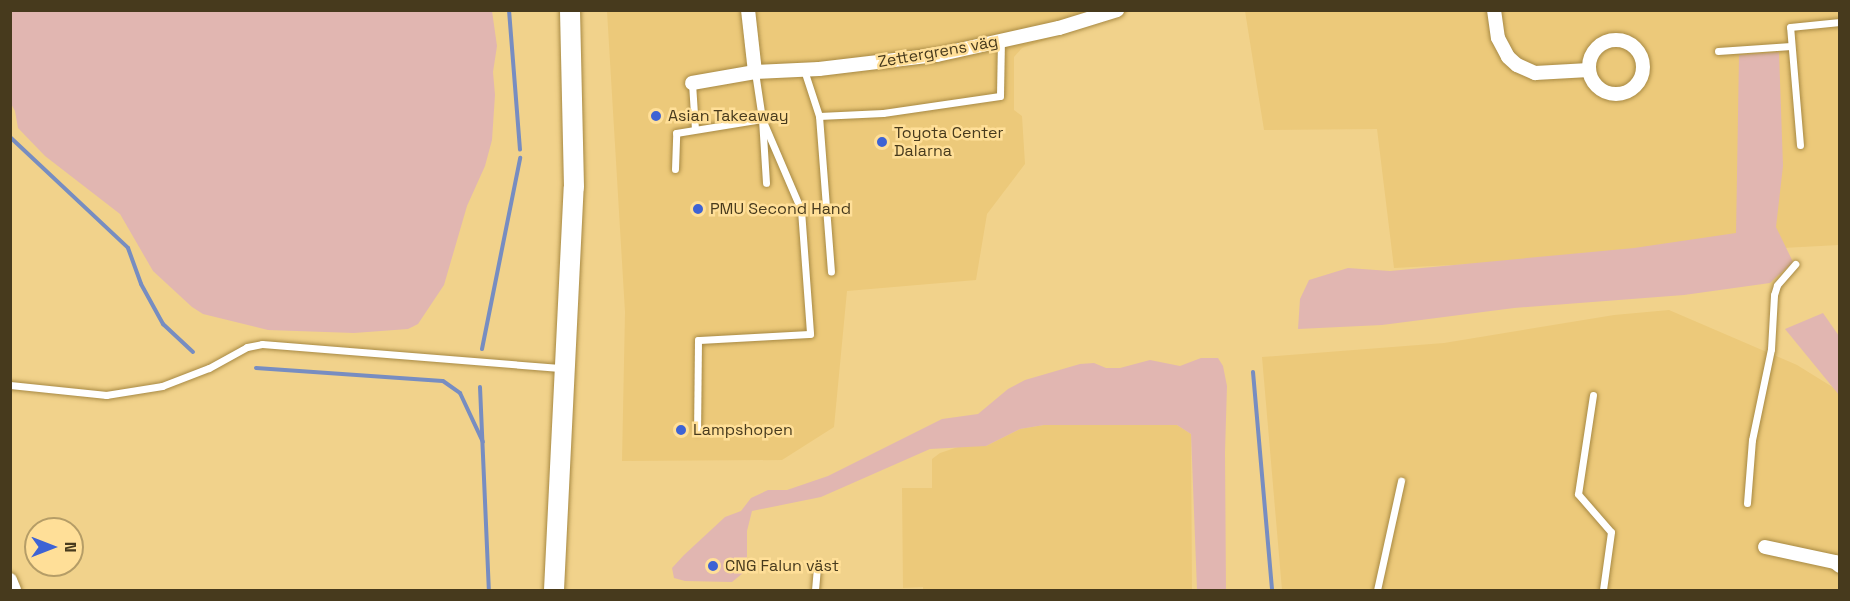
<!DOCTYPE html>
<meta charset="utf-8">
<style>
body{margin:0}
#map{position:relative;width:1850px;height:601px;overflow:hidden;background:#f1d28b;font-family:"Space Grotesk",sans-serif}
div>[style]{position:absolute}
[style*='--x']{left:calc(var(--x)*1px);top:calc(var(--y)*1px);width:calc(var(--w)*1px);rotate:calc(var(--a)*1deg)}
.built>*{inset:0;background:#ecc97a}
.green>*{inset:0;background:#e1b6b1}
.stream>*{height:4px;margin:-2px;padding:0 2px;transform-origin:2px;border-radius:2px;background:#778dc1}
.roads{filter:drop-shadow(0 0 2px #a78943) drop-shadow(0 0 2px #a78943)}
.service>*{height:7px;margin:-3.5px;padding:0 3.5px;transform-origin:3.5px;border-radius:3.5px;background:#fff}
.minor>*{height:14px;margin:-7px;padding:0 7px;transform-origin:7px;border-radius:7px;background:#fff}
.minor>.ring{margin:-7px;padding:0;box-sizing:content-box;background:none;border:14px solid #fff;border-radius:50%}
.secondary>*{height:20px;margin:-10px;padding:0 10px;transform-origin:10px;border-radius:10px;background:#fff}
.dots>*{width:16px;height:16px;translate:-50% -50%;box-sizing:border-box;border:3px solid #ffdf98;border-radius:50%}
span{translate:-50% -50%;white-space:nowrap;text-align:center;line-height:1.15;-webkit-text-stroke:5px #ffdf98;paint-order:stroke}
.street-label{font-size:16px;color:#473a1d}
.poi-label{font-size:16px;color:#473a1d}
.left{translate:0 -50%;text-align:left}
.frame{position:absolute;inset:0;border:12px solid #473a1d;pointer-events:none}
.north{position:absolute;left:24px;top:517px;width:60px;height:60px;box-sizing:border-box;background:#ffdf98;border:2px solid #b59d67;border-radius:50%;rotate:90deg;font-size:16px;font-weight:700;line-height:24px;text-align:center;color:#473a1d}
.north::after{content:'';display:block;margin:auto;width:21px;height:27px;background:#3e63d4;clip-path:polygon(50% 0,100% 100%,50% 72%,0 100%)}
</style>
<div id="map">
<div class="built">
<div style="clip-path:polygon(607px 11px,1131px 11px,1022px 48px,1014px 57px,1014px 110px,1022px 116px,1025px 164px,987px 214px,976px 280px,847px 291px,834px 427px,782px 460px,622px 461px,625px 312px)"></div>
<div style="clip-path:polygon(1245px 11px,1839px 11px,1839px 245px,1394px 268px,1377px 129px,1264px 130px)"></div>
<div style="clip-path:polygon(1669px 310px,1797px 365px,1839px 391px,1839px 590px,1282px 590px,1262px 357px,1444px 343px,1614px 315px)"></div>
<div style="clip-path:polygon(1044px 425px,1177px 425px,1191px 434px,1192px 590px,923px 590px,923px 587px,903px 588px,902px 488px,932px 488px,932px 459px,940px 453px,961px 446px,986px 446px,1020px 429px)"></div>
</div>
<div class="green">
<div style="clip-path:polygon(11px 10px,492px 11px,497px 46px,493px 72px,495px 95px,492px 140px,485px 166px,467px 206px,444px 285px,418px 324px,408px 329px,354px 333px,268px 330px,203px 314px,192px 307px,153px 271px,120px 214px,45px 156px,18px 128px,15px 111px,11px 104px)"></div>
<div style="clip-path:polygon(1779px 52px,1783px 166px,1776px 227px,1793px 262px,1770px 283px,1684px 295px,1514px 308px,1382px 325px,1298px 329px,1300px 299px,1309px 280px,1348px 268px,1390px 271px,1634px 248px,1736px 233px,1739px 55px)"></div>
<div style="clip-path:polygon(1823px 313px,1839px 336px,1839px 395px,1785px 329px)"></div>
<div style="clip-path:polygon(1201px 358px,1218px 358px,1223px 366px,1227px 386px,1225px 452px,1226px 590px,1197px 590px,1191px 434px,1177px 425px,1044px 425px,1020px 429px,986px 446px,930px 449px,821px 497px,752px 511px,747px 531px,747px 562px,743px 573px,732px 582px,685px 581px,674px 578px,672px 568px,684px 555px,725px 517px,741px 511px,751px 498px,768px 490px,787px 490px,828px 476px,942px 419px,978px 414px,1008px 389px,1025px 380px,1080px 364px,1094px 363px,1106px 368px,1120px 368px,1150px 360px,1180px 366px)"></div>
</div>
<div class="stream">
<div style="--x:509;--y:10;--w:140;--a:85.5"></div>
<div style="--x:10;--y:137;--w:162;--a:43.2"></div>
<div style="--x:128;--y:248;--w:38;--a:70"></div>
<div style="--x:141;--y:284;--w:46;--a:61.2"></div>
<div style="--x:163;--y:324;--w:41;--a:43"></div>
<div style="--x:482;--y:349;--w:195;--a:-78.7"></div>
<div style="--x:256;--y:368;--w:187;--a:4"></div>
<div style="--x:443;--y:381;--w:21;--a:35"></div>
<div style="--x:460;--y:393;--w:54;--a:64.9"></div>
<div style="--x:1253;--y:372;--w:219;--a:85"></div>
<div style="--x:480;--y:387;--w:203;--a:87.5"></div>
</div>
<div class="roads">
<div class="service">
<div style="--x:1718;--y:51;--w:73;--a:-3.9"></div>
<div style="--x:804;--y:70;--w:48;--a:71.9"></div>
<div style="--x:819;--y:116;--w:156;--a:85.6"></div>
<div style="--x:755;--y:72;--w:48;--a:81.5"></div>
<div style="--x:762;--y:119;--w:64;--a:86.4"></div>
<div style="--x:692;--y:83;--w:46;--a:86.3"></div>
<div style="--x:819;--y:116;--w:64;--a:-2.7"></div>
<div style="--x:883;--y:113;--w:118;--a:-8.3"></div>
<div style="--x:1000;--y:96;--w:55;--a:-89"></div>
<div style="--x:1800;--y:145;--w:118;--a:-94.8"></div>
<div style="--x:1790;--y:27;--w:50;--a:-5.7"></div>
<div style="--x:675;--y:169;--w:36;--a:-88"></div>
<div style="--x:676;--y:133;--w:87;--a:-9.2"></div>
<div style="--x:762;--y:119;--w:99;--a:66.8"></div>
<div style="--x:801;--y:210;--w:124;--a:85.8"></div>
<div style="--x:810;--y:334;--w:112;--a:176.9"></div>
<div style="--x:698;--y:340;--w:90;--a:90.6"></div>
<div style="--x:10;--y:385;--w:97;--a:5.9"></div>
<div style="--x:106;--y:395;--w:57;--a:-9.1"></div>
<div style="--x:162;--y:386;--w:50;--a:-21"></div>
<div style="--x:209;--y:368;--w:43;--a:-28.9"></div>
<div style="--x:247;--y:347;--w:15;--a:-11"></div>
<div style="--x:262;--y:344;--w:302;--a:4.6"></div>
<div style="--x:1593;--y:395;--w:100;--a:98.6"></div>
<div style="--x:1578;--y:494;--w:50;--a:49"></div>
<div style="--x:1611;--y:532;--w:59;--a:97.9"></div>
<div style="--x:1747;--y:503;--w:63;--a:-85.5"></div>
<div style="--x:1752;--y:440;--w:93;--a:-78.2"></div>
<div style="--x:1771;--y:349;--w:54;--a:-86.8"></div>
<div style="--x:1774;--y:295;--w:10;--a:-73"></div>
<div style="--x:1777;--y:285;--w:28;--a:-49"></div>
<div style="--x:815;--y:590;--w:22;--a:-85"></div>
<div style="--x:1377;--y:590;--w:112;--a:-77.6"></div>
</div>
<div class="minor">
<div style="--x:1494;--y:10;--w:28;--a:82"></div>
<div style="--x:1498;--y:38;--w:21;--a:62"></div>
<div style="--x:1508;--y:57;--w:12;--a:42"></div>
<div style="--x:1517;--y:65;--w:20;--a:24"></div>
<div style="--x:1535;--y:73;--w:54;--a:-3.2"></div>
<div class="ring" style="left:1589px;top:40px;width:40px;height:40px"></div>
<div style="--x:755;--y:72;--w:64;--a:-2.7"></div>
<div style="--x:819;--y:69;--w:119;--a:-6.8"></div>
<div style="--x:937;--y:55;--w:125;--a:-12.5"></div>
<div style="--x:1059;--y:28;--w:61;--a:-17.2"></div>
<div style="--x:692;--y:83;--w:64;--a:-9.9"></div>
<div style="--x:755;--y:72;--w:62;--a:-96.4"></div>
<div style="--x:1765;--y:547;--w:72;--a:12.1"></div>
<div style="--x:1835;--y:562;--w:6;--a:39"></div>
<div style="--x:10;--y:580;--w:11;--a:68"></div>
</div>
<div class="secondary">
<div style="--x:554;--y:590;--w:403;--a:-87.2"></div>
<div style="--x:574;--y:187;--w:177;--a:-91.3"></div>
</div>
</div>
<div class="dots">
<div style="left:656px;top:116px;background:#3e63d4"></div>
<div style="left:882px;top:142px;background:#3e63d4"></div>
<div style="left:698px;top:209px;background:#3e63d4"></div>
<div style="left:681px;top:430px;background:#3e63d4"></div>
<div style="left:713px;top:566px;background:#3e63d4"></div>
</div>
<div class="street-label">
<span style="left:938px;top:52px;rotate:-10deg">Zettergrens väg</span>
</div>
<div class="poi-label">
<span class="left" style="left:668px;top:116px">Asian Takeaway</span>
<span class="left" style="left:894px;top:142px">Toyota Center<br>Dalarna</span>
<span class="left" style="left:710px;top:209px">PMU Second Hand</span>
<span class="left" style="left:693px;top:430px">Lampshopen</span>
<span class="left" style="left:725px;top:566px">CNG Falun väst</span>
</div>
<div class="frame"></div>
<div class="north">N</div>
</div>
